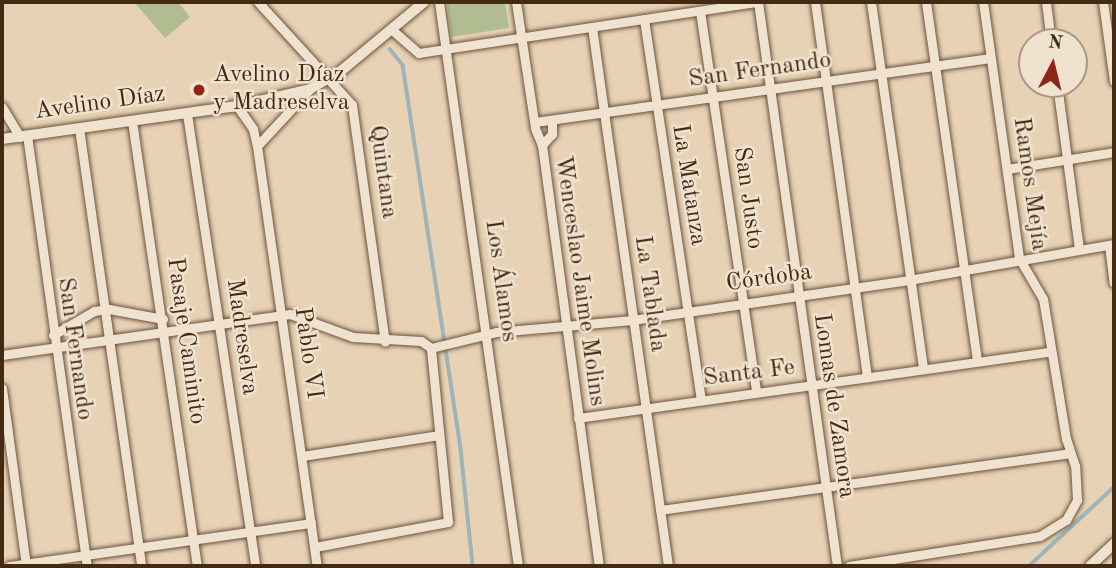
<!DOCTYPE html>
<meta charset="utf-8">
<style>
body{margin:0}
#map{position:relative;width:1116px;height:568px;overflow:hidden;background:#e7d2b5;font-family:"Old Standard TT",serif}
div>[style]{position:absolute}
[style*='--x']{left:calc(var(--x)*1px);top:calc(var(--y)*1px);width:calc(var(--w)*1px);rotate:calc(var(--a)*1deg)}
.green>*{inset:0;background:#b1bd91}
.stream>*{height:3.5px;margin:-1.75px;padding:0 1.75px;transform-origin:1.75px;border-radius:1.75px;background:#9db4ba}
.roads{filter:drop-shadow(0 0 2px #6d533c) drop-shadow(0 0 2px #6d533c)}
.minor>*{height:9px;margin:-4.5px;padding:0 4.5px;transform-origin:4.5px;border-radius:4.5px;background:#efe2cf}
.tertiary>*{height:10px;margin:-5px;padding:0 5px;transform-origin:5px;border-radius:5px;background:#efe2cf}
.dots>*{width:19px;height:19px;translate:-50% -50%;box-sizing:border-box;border:4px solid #efe2cf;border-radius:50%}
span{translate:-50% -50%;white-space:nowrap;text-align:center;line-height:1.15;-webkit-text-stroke:5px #efe2cf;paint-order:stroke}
.street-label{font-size:24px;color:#442913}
.poi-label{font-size:24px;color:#442913}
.left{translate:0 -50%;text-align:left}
.frame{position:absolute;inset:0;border:4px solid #442913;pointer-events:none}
.north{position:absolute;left:1018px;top:28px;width:70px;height:70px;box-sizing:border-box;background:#efe2cf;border:2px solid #ab9884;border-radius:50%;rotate:7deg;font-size:19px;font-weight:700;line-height:28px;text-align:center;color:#442913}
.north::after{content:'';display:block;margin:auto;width:24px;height:32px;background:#8f2418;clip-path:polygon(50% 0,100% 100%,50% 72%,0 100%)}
</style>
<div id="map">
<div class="green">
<div style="clip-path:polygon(134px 2px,178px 2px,190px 17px,165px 38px)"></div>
<div style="clip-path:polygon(447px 2px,505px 2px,509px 28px,451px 37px)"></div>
</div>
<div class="stream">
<div style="--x:390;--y:49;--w:21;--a:51"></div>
<div style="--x:403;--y:65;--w:388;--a:81.4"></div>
<div style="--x:461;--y:449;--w:118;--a:84.1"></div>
<div style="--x:1029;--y:566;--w:116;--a:-42.9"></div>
</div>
<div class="roads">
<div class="minor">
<div style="--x:258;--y:2;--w:139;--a:47.6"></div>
<div style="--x:352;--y:105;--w:239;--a:82.1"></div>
<div style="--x:439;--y:2;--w:570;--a:82.03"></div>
<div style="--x:516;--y:2;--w:127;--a:81.4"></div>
<div style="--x:535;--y:128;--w:18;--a:68"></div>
<div style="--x:542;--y:145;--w:425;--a:82.3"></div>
<div style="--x:758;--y:2;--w:570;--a:82.03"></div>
<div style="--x:815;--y:2;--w:379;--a:82.1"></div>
<div style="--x:871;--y:2;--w:371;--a:81.9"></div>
<div style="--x:926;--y:2;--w:363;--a:81.9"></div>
<div style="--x:1046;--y:2;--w:40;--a:82.9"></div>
<div style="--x:1103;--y:2;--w:80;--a:82.1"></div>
<div style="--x:700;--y:11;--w:383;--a:81.6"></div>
<div style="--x:644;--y:19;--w:384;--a:81.5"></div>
<div style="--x:592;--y:27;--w:544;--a:81.97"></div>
<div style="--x:391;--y:29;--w:37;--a:41"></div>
<div style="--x:419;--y:53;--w:341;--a:-8.6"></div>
<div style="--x:1057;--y:84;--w:166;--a:82.4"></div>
<div style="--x:310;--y:89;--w:78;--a:132.9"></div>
<div style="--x:257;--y:146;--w:424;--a:81.9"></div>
<div style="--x:237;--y:106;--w:28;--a:55"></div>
<div style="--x:253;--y:129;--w:17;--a:77"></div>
<div style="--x:2;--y:107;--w:35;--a:59"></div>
<div style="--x:187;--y:114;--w:457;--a:81.4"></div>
<div style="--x:132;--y:121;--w:450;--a:81.7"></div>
<div style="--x:535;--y:122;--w:460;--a:-8"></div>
<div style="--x:79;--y:128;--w:442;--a:81.9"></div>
<div style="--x:27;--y:135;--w:435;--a:82.1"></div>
<div style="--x:542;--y:145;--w:15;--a:-48"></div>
<div style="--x:552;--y:134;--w:14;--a:-90"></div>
<div style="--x:1007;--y:169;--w:108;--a:-9"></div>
<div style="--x:1109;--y:245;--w:38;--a:83"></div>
<div style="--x:53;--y:335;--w:48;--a:-30.3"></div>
<div style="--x:94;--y:311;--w:15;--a:-8"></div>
<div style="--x:109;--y:309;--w:55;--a:10.5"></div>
<div style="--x:431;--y:348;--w:67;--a:-13.8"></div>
<div style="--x:496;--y:332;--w:137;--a:-5"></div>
<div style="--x:632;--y:320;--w:280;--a:-8.2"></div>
<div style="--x:909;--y:280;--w:208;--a:-10"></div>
<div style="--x:2;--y:355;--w:291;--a:-8.1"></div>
<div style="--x:290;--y:314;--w:67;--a:20.1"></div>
<div style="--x:353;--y:337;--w:68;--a:3.4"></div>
<div style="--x:421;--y:341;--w:12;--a:35"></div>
<div style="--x:2;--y:388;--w:180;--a:82.3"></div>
<div style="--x:578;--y:418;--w:476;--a:-8"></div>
<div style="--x:302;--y:456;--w:139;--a:-8.7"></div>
<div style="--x:660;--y:510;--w:414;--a:-7.9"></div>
<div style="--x:315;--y:547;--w:135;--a:-10.6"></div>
<div style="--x:448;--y:522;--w:175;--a:-95.6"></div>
<div style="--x:9;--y:566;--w:305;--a:-8.1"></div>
<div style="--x:849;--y:566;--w:193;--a:-8.9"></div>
<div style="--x:1040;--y:536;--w:31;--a:-32"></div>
<div style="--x:1066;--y:520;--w:23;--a:-61"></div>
<div style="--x:1077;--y:500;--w:34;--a:-93"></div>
<div style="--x:1075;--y:466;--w:28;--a:-108"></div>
<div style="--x:1066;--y:439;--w:142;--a:-99.3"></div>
<div style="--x:1043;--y:299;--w:48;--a:-120.3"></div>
<div style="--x:1019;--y:258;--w:259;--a:-98"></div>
</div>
<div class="tertiary">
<div style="--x:2;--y:139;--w:237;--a:-8"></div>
<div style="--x:237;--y:106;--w:75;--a:-13.1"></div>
<div style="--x:310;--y:89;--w:36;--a:-30"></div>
<div style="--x:341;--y:71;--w:108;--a:-39.7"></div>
<div style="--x:1090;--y:566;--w:33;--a:-43"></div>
</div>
</div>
<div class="dots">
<div style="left:199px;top:90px;background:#8f2418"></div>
</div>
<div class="street-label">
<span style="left:760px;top:71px;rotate:-8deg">San Fernando</span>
<span style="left:100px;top:104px;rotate:-8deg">Avelino Díaz</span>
<span style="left:382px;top:172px;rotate:82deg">Quintana</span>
<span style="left:1029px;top:184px;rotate:82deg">Ramos Mejía</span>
<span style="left:688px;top:185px;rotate:81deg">La Matanza</span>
<span style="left:747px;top:198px;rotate:82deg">San Justo</span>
<span style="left:769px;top:279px;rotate:-8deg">Córdoba</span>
<span style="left:500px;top:281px;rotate:82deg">Los Álamos</span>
<span style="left:579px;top:281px;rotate:82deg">Wenceslao Jaime Molins</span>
<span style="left:649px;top:294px;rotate:82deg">La Tablada</span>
<span style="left:241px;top:337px;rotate:82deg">Madreselva</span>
<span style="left:185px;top:341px;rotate:82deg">Pasaje Caminito</span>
<span style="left:74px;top:349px;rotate:82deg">San Fernando</span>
<span style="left:307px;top:353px;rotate:82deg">Pablo VI</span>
<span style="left:749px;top:374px;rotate:-7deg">Santa Fe</span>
<span style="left:833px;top:406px;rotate:82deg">Lomas de Zamora</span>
</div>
<div class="poi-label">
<span class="left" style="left:213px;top:90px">Avelino Díaz<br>y Madreselva</span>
</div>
<div class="frame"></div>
<div class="north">N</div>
</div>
